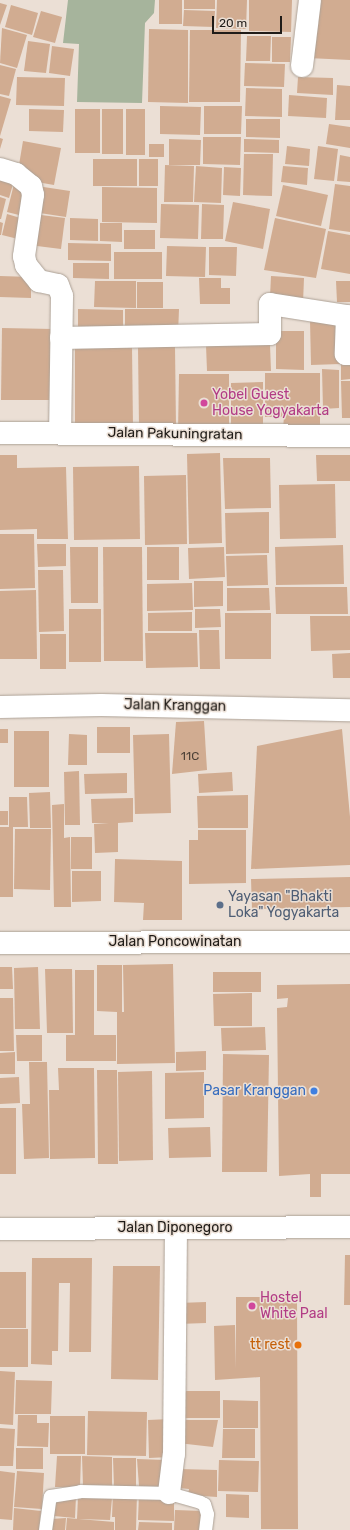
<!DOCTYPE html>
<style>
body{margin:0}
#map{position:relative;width:350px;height:1530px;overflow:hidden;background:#ebdfd5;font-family:Rubik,sans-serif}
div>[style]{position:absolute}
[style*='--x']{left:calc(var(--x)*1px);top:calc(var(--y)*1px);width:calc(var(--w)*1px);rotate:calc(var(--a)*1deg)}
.green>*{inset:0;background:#a6b49c}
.building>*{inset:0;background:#d1ac91}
.roads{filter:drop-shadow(0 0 1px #aca196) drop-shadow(0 0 1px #aca196)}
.service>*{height:13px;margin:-6.5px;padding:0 6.5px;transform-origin:6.5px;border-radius:6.5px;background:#fff}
.minor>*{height:22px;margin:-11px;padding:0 11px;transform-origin:11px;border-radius:11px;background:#fff}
.primary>*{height:22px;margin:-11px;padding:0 11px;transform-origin:11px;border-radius:11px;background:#fff}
.dots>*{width:11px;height:11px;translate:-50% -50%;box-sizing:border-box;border:2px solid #ebdfd5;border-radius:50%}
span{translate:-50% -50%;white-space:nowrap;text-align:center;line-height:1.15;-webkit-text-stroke:3px #ebdfd5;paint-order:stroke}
.number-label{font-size:12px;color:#4c4036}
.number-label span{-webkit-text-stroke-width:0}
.hotel-label{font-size:14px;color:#b23c85}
.left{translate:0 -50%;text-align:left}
.street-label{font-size:14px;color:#201c18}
.service-label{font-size:14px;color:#4e5e75}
.shop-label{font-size:14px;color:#366cbe}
.right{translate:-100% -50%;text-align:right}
.food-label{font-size:14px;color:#c56008}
.scale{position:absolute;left:212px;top:16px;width:70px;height:18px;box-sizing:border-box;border:2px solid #201c18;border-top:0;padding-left:5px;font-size:12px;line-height:14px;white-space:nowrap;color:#201c18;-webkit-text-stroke:3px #ebdfd5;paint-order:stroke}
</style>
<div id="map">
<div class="green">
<div style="clip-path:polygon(68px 0,155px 0,154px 13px,145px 23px,142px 103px,77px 102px,79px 44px,63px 43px)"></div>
</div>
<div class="building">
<div style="clip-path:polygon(159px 0,182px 0,182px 24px,159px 24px)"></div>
<div style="clip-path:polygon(184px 0,215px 0,215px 9px,184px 9px)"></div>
<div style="clip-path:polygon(217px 0,247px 0,246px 29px,216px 28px)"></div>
<div style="clip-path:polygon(249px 0,292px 0,291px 32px,249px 31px)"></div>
<div style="clip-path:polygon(310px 0,350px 0,350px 60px,308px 58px)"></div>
<div style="clip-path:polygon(0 3px,7px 5px,0 25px)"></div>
<div style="clip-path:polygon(11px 5px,38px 13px,32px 35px,5px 27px)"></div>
<div style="clip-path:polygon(184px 10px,215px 11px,214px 27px,183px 26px)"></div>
<div style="clip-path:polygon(41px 11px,62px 17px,55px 43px,33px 37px)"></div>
<div style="clip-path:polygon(2px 28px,27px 35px,17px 68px,0 63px)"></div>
<div style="clip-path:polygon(149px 29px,188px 30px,188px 103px,148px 102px)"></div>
<div style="clip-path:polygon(190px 30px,241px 30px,240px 102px,189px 102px)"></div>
<div style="clip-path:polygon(247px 36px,271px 36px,270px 61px,246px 61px)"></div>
<div style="clip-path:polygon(272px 37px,291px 37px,290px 62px,272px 62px)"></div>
<div style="clip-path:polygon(28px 41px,50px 44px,46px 73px,24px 71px)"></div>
<div style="clip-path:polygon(52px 46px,74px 49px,70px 76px,49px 73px)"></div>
<div style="clip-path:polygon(245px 63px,285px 64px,284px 87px,244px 86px)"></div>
<div style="clip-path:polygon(0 65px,16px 69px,9px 96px,0 94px)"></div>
<div style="clip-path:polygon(17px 77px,65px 78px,64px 106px,16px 105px)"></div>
<div style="clip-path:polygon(298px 77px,333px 78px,333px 95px,297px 93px)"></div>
<div style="clip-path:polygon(337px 85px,350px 86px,350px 120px,335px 120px)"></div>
<div style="clip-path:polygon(246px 88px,282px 89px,282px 117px,245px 116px)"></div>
<div style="clip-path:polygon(289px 95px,327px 98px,326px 118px,288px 116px)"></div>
<div style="clip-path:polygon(0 96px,11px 99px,0 136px)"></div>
<div style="clip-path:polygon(160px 106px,201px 107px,200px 135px,160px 134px)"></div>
<div style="clip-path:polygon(204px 106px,242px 106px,241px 134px,204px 134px)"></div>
<div style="clip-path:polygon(29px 109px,64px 110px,63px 132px,29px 131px)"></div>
<div style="clip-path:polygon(75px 109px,100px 109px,100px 153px,75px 153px)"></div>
<div style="clip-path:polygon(102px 109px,123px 109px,123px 154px,102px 154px)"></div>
<div style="clip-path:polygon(126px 109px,145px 109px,145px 155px,126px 155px)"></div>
<div style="clip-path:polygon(246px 119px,280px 119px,280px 138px,246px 137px)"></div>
<div style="clip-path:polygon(329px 124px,350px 127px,350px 148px,326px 144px)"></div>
<div style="clip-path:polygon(203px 137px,241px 137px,240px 165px,203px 164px)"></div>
<div style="clip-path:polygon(0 138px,3px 139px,0 149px)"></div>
<div style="clip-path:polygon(169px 139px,201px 140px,200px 165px,169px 165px)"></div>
<div style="clip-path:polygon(244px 139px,279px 140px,279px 153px,244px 152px)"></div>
<div style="clip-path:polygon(23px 141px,61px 148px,54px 185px,31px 181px,18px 171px)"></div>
<div style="clip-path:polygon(149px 144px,164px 144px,164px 157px,149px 157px)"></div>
<div style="clip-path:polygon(287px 146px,310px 149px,309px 166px,285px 164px)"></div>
<div style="clip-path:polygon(318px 146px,338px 149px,334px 181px,314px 179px)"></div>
<div style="clip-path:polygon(244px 154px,273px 154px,272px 196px,243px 195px)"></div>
<div style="clip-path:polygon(340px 155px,350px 157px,350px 182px,337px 181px)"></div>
<div style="clip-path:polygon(93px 159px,137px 159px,137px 186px,93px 186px)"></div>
<div style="clip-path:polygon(139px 159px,158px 159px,158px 186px,139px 186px)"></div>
<div style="clip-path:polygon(165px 165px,194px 166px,193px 202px,164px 202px)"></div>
<div style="clip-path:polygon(196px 166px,222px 168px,221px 203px,194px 202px)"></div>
<div style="clip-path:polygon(283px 166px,308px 168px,307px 185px,281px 182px)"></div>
<div style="clip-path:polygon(224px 167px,241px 168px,240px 196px,223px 195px)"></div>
<div style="clip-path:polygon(0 173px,15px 177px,9px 198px,0 195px)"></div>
<div style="clip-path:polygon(14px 184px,31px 188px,23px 216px,7px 212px)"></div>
<div style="clip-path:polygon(335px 184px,350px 186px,350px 232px,329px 229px)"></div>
<div style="clip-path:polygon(283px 185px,328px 195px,321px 226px,276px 216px)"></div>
<div style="clip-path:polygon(37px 186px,70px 191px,66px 217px,33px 212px)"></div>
<div style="clip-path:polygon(102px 187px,157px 188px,157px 223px,102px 222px)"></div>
<div style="clip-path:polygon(0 197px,6px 199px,1px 219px,0 219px)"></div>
<div style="clip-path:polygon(233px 202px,270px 209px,263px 249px,225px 241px)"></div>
<div style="clip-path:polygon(161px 204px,199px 205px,198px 239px,160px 238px)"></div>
<div style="clip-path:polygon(202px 204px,224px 205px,223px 239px,201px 239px)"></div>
<div style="clip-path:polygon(7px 214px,27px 220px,22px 240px,2px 235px)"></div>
<div style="clip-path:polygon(33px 214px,65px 218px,61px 249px,29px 245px)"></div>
<div style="clip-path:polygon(70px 218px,98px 219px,98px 241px,70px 240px)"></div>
<div style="clip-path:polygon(275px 218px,326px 229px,316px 278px,264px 270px)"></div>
<div style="clip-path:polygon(0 222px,3px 223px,1px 235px,0 235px)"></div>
<div style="clip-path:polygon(100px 223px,122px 223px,122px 242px,100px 241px)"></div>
<div style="clip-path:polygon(124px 230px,155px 230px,155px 249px,124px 249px)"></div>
<div style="clip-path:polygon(328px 231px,350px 235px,350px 274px,321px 269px)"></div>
<div style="clip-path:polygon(68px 243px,111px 244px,111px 261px,68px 260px)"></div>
<div style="clip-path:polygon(167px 246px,206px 247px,205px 277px,166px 276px)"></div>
<div style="clip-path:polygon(209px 247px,237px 247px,236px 276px,209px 275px)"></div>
<div style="clip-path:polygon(114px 252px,162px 252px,162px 279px,114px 279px)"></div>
<div style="clip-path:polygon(73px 263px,109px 263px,109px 279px,73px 278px)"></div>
<div style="clip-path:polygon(0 276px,31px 277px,31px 298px,0 297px)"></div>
<div style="clip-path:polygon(271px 276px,304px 278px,303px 303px,270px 297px)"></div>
<div style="clip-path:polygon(199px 278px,221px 278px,221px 288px,230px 288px,230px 304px,200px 304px)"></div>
<div style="clip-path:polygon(95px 281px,136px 281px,136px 308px,94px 307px)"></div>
<div style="clip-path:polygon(336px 281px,350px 281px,350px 302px,337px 302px)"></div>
<div style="clip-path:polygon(137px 282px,163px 282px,163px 308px,137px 308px)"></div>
<div style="clip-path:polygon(78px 309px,123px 310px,123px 334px,78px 334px)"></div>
<div style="clip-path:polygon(125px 309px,179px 309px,178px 334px,125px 334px)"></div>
<div style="clip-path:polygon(310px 320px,339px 320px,340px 364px,311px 365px)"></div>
<div style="clip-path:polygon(2px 328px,53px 329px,52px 400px,1px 400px)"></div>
<div style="clip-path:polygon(276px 331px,304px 331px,304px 370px,276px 369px)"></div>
<div style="clip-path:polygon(206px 345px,270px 345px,271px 371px,207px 371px)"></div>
<div style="clip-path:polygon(75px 346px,132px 347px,133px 428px,75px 428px)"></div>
<div style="clip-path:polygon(138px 347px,175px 347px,176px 428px,139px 427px)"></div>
<div style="clip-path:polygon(341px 357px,350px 357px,350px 379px,341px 380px)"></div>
<div style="clip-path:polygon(322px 369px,339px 370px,339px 408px,323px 409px)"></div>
<div style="clip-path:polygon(265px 373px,320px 373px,320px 428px,283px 428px,284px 417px,265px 417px)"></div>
<div style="clip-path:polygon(179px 374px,229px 374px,229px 433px,178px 433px)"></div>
<div style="clip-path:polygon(341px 381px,350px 381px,350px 418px,342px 418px)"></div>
<div style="clip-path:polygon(263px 382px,263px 429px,231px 430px,231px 383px)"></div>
<div style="clip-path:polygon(220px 453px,222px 543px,189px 544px,187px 454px)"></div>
<div style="clip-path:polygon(0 455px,17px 455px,17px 468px,66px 467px,68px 539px,37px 539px,37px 529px,0 530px)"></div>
<div style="clip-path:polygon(316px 455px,350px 455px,350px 481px,317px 481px)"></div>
<div style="clip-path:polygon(223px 458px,270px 458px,271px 508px,225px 509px)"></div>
<div style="clip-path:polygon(139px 466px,140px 539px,74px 540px,73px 467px)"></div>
<div style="clip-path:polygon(186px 475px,187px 544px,145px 545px,144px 476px)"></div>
<div style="clip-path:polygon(335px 484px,336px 538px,280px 539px,279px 485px)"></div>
<div style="clip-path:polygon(269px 512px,269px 553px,226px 554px,225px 513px)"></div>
<div style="clip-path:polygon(0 534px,34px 534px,35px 588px,0 589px)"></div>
<div style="clip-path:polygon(37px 544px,66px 544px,66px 566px,38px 567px)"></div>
<div style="clip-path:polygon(343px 545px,344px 584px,276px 585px,275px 547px)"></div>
<div style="clip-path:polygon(70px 547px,98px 547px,98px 603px,71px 603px)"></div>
<div style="clip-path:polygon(103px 547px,142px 547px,143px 661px,104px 661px)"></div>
<div style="clip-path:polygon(147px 547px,179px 547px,179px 580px,147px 580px)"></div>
<div style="clip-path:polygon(224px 547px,225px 577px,189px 579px,188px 548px)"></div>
<div style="clip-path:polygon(267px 555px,268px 585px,227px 586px,226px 556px)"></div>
<div style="clip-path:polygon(38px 570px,63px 570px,64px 631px,39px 632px)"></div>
<div style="clip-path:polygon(194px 581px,223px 581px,223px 606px,194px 607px)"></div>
<div style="clip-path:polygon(192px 583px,193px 610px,147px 611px,147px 584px)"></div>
<div style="clip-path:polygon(275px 587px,347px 587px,348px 614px,276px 614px)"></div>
<div style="clip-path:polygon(227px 588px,269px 588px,270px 610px,227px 611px)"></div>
<div style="clip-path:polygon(36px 590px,37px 659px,0 659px,0 591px)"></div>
<div style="clip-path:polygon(69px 609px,101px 609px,101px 662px,69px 662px)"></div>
<div style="clip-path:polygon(195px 609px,220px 609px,221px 627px,195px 628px)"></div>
<div style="clip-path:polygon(192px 612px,192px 631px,148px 631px,148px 613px)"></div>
<div style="clip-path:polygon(225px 613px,271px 613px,271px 659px,225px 659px)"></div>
<div style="clip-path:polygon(310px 616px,350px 616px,350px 650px,311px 651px)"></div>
<div style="clip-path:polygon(199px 630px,219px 630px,220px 669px,200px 669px)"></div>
<div style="clip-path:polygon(145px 633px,197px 633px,198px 667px,146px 668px)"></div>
<div style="clip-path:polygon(40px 634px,66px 634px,66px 669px,40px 669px)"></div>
<div style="clip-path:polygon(350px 653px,350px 678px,333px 678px,332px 654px)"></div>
<div style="clip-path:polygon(204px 721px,207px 770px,172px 774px,176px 722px)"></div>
<div style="clip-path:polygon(97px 727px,130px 727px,130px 753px,97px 753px)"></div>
<div style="clip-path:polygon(0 729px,8px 729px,8px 743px,0 743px)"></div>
<div style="clip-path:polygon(342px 729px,350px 817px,350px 865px,251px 869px,257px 746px)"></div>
<div style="clip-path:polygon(14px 731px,49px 731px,49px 787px,14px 787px)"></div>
<div style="clip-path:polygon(69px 734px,87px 735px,87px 765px,68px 765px)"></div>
<div style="clip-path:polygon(169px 734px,171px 813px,135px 814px,133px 735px)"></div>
<div style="clip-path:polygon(79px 771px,80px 825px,65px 825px,64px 772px)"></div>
<div style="clip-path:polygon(232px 772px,233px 791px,199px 793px,198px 774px)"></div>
<div style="clip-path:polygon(127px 773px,127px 793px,85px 794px,84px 774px)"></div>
<div style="clip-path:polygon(50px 792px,51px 828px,30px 828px,29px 793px)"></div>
<div style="clip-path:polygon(248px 795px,248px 828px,198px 828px,197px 796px)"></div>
<div style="clip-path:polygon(9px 797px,27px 797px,28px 827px,9px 827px)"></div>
<div style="clip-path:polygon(133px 798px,133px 822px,118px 823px,118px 852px,95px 853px,94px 824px,109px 823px,92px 823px,91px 799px)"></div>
<div style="clip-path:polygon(64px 804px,64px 838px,70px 837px,71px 907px,54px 907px,52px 805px)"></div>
<div style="clip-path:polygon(0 811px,8px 811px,8px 825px,0 825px)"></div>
<div style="clip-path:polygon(0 827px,13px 827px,13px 897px,0 897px)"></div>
<div style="clip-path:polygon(15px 829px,51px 829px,50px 890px,14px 889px)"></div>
<div style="clip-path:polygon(198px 830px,246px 830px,246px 883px,189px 884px,189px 840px,198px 840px)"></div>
<div style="clip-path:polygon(71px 837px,92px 837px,92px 869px,71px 869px)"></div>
<div style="clip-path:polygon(115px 859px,182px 861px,182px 920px,143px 920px,144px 903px,114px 902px)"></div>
<div style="clip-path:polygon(72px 871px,101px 871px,101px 901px,72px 902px)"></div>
<div style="clip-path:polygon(350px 877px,350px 907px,252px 909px,251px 879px)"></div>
<div style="clip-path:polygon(173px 964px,175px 1063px,117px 1064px,117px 1012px,97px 1011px,97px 965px,122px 965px,122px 1012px,124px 1012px,123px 965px)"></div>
<div style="clip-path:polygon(0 967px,12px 967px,13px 989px,0 989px)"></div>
<div style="clip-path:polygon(38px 967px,40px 1029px,15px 1029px,14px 968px)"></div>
<div style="clip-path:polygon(45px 969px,72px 969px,73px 1033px,47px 1033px)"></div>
<div style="clip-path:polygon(75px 970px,94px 970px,94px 1035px,116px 1035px,116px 1061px,66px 1061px,66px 1035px,75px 1035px)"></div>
<div style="clip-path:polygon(213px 972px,261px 972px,261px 992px,213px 992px)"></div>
<div style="clip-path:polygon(350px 984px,350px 1174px,321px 1174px,321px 1197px,310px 1197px,310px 1174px,279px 1176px,277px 1008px,287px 1007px,288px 998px,277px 999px,277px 985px)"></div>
<div style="clip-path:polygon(252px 993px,252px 1026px,214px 1026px,213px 994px)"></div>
<div style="clip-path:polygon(0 998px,13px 998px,14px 1051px,0 1051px)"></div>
<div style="clip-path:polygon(265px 1027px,266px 1050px,222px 1051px,221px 1028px)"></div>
<div style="clip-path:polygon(16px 1035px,42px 1035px,42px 1061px,17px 1061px)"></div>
<div style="clip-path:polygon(206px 1051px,206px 1070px,176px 1071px,176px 1052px)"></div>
<div style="clip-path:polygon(15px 1052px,15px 1074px,0 1074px,0 1053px)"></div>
<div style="clip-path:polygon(223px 1054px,269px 1055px,267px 1172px,222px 1172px)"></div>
<div style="clip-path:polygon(29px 1062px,47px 1062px,49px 1158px,24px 1159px,22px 1104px,30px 1104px)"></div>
<div style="clip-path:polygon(58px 1068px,94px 1068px,95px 1158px,50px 1159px,49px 1090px,59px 1090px)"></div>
<div style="clip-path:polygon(97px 1070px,117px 1070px,118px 1164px,98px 1164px)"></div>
<div style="clip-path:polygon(152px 1071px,153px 1160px,119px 1161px,118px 1072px)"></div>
<div style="clip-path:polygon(204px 1072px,204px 1118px,165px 1119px,165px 1073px)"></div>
<div style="clip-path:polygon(19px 1077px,20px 1103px,0 1104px,0 1078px)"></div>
<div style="clip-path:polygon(0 1108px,16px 1108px,16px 1174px,0 1174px)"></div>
<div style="clip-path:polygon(210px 1127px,211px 1157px,169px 1158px,168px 1128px)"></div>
<div style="clip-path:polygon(345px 1255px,350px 1255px,350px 1305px,344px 1305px)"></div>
<div style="clip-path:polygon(32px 1258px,92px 1258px,91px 1352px,69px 1352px,70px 1283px,59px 1283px,58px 1351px,52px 1351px,52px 1365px,31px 1364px)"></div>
<div style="clip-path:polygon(113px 1266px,160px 1266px,158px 1380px,111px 1379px)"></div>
<div style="clip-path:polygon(0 1272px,26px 1272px,26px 1328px,0 1328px)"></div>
<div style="clip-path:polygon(236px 1297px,297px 1297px,298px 1529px,261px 1529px,260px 1377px,215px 1380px,214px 1326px,235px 1325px,236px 1369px)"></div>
<div style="clip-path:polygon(206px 1302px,206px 1323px,178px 1324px,178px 1303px)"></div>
<div style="clip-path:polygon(0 1329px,28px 1329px,28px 1367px,0 1367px)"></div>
<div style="clip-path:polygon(0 1371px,15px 1372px,13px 1425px,0 1424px)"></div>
<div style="clip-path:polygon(16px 1380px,52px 1381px,51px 1414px,15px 1414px)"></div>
<div style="clip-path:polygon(177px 1391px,220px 1391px,220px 1418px,177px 1418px)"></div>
<div style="clip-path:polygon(223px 1400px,258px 1401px,258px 1428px,223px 1428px)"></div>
<div style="clip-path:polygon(88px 1411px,147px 1412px,146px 1456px,87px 1455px)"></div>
<div style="clip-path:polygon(18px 1415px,37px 1415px,37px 1423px,49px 1423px,48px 1447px,17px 1446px)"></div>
<div style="clip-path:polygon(50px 1416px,85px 1416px,85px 1454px,50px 1454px)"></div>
<div style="clip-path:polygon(170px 1419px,170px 1457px,149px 1458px,148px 1420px)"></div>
<div style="clip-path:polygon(177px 1420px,218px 1420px,213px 1447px,178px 1443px)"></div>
<div style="clip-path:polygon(0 1428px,15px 1429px,13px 1466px,0 1466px)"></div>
<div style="clip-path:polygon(223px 1429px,255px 1429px,255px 1458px,222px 1458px)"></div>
<div style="clip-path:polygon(16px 1448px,43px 1448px,43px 1469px,16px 1469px)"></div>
<div style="clip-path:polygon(57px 1456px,81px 1456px,80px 1487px,55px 1487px)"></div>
<div style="clip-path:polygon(82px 1456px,112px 1457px,112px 1486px,83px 1486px)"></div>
<div style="clip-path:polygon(113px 1458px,136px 1458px,136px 1486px,114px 1486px)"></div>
<div style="clip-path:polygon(137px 1459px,165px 1460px,164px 1487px,139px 1486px)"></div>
<div style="clip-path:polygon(219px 1460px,259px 1461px,258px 1492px,218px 1491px)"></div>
<div style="clip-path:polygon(179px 1469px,217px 1470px,217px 1497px,188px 1495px,189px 1489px,179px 1488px)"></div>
<div style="clip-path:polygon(0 1471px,15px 1473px,12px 1520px,0 1519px)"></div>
<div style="clip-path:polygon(17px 1471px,44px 1473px,42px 1509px,14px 1507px)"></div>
<div style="clip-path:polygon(113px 1492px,137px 1493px,136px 1530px,115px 1530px,115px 1517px,121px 1517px,112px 1517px)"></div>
<div style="clip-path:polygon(139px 1494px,174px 1495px,174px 1521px,138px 1520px)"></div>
<div style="clip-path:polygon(226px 1494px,249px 1495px,249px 1518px,226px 1517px)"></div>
<div style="clip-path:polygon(56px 1496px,76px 1496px,75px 1518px,54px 1516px)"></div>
<div style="clip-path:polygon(78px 1497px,112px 1498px,110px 1520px,77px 1519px)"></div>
<div style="clip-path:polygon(14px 1508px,41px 1511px,39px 1530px,13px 1530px)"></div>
<div style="clip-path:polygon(175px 1510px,203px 1511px,202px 1530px,174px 1530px)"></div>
<div style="clip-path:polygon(66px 1518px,65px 1530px,50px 1530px,51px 1519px)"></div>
<div style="clip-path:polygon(67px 1518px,114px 1522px,114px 1530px,66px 1530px)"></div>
<div style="clip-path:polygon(139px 1522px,172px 1523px,172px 1530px,138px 1530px)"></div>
</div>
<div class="roads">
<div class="service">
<div style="--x:45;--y:1530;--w:34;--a:-82"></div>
<div style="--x:50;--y:1496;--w:30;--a:-9"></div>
<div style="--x:80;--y:1491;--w:89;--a:1.3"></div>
<div style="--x:169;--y:1493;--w:32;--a:16"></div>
<div style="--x:200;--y:1502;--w:4;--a:27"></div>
<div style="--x:204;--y:1504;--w:10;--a:73"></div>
<div style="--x:207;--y:1514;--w:16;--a:97"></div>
</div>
<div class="minor">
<div style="--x:302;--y:66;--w:66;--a:-83.1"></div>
<div style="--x:0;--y:169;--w:17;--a:17"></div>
<div style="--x:16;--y:174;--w:19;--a:39"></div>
<div style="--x:31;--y:186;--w:9;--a:77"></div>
<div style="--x:33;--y:195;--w:62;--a:98.4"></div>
<div style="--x:24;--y:256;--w:9;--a:77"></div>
<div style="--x:26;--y:265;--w:21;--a:51"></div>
<div style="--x:39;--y:281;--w:19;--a:12"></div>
<div style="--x:58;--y:285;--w:12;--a:70"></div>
<div style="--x:62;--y:296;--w:136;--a:90.8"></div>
<div style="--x:61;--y:338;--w:209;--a:-1.1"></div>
<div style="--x:270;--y:334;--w:30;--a:-90"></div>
<div style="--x:270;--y:304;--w:78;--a:8.9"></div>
<div style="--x:347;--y:316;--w:38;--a:92"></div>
<div style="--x:346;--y:354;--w:4;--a:0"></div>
<div style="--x:0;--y:433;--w:350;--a:0.5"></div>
<div style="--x:0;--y:707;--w:101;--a:-1.1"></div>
<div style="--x:101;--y:705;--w:249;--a:1.2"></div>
<div style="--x:0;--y:943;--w:350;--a:-0.2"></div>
<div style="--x:169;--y:1493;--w:39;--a:-83"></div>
<div style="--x:174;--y:1454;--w:226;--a:-89.5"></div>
</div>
<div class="primary">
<div style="--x:0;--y:1229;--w:350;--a:-0.3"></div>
</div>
</div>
<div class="dots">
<div style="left:204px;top:403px;background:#d1479c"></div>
<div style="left:220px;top:905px;background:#5c6f8a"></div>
<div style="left:314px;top:1091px;background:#3f7fe0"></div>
<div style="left:252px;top:1306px;background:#d1479c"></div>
<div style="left:298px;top:1345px;background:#e8710a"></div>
</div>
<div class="number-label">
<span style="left:190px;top:757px">11C</span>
</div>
<div class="hotel-label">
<span class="left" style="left:212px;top:403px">Yobel Guest<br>House Yogyakarta</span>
<span class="left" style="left:260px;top:1306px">Hostel<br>White Paal</span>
</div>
<div class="street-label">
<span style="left:175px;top:434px;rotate:1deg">Jalan Pakuningratan</span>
<span style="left:175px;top:706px;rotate:1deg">Jalan Kranggan</span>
<span style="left:175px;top:942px">Jalan Poncowinatan</span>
<span style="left:175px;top:1228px">Jalan Diponegoro</span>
</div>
<div class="service-label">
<span class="left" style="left:228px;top:905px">Yayasan "Bhakti<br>Loka" Yogyakarta</span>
</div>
<div class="shop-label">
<span class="right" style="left:306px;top:1091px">Pasar Kranggan</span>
</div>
<div class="food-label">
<span class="right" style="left:290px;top:1345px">tt rest</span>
</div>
<div class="scale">20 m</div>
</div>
